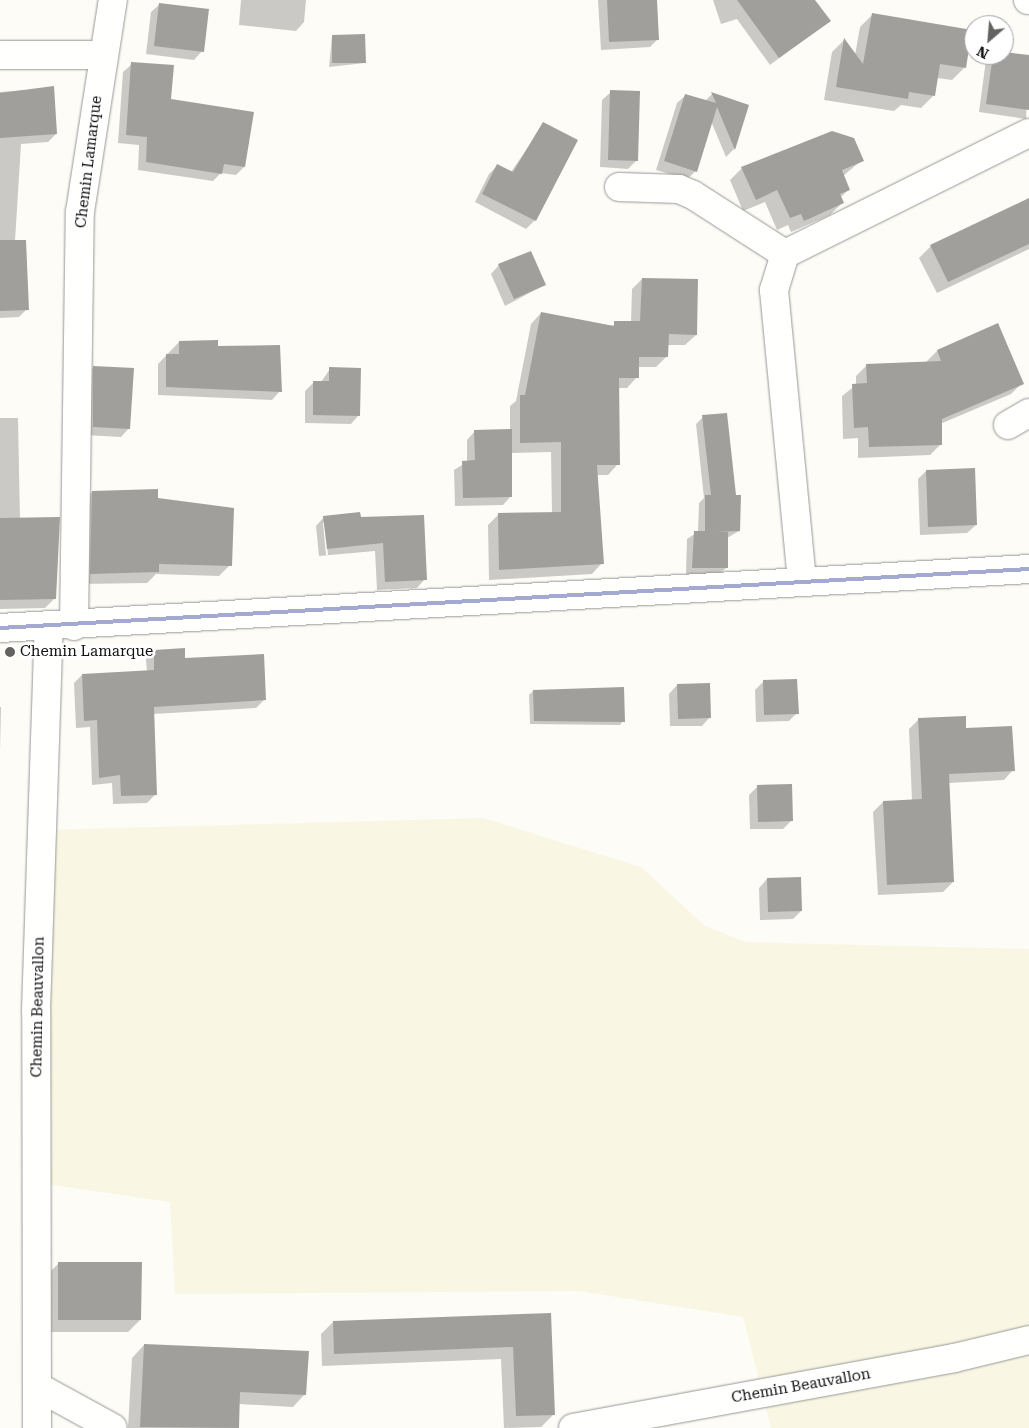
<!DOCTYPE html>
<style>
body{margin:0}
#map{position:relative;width:1029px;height:1428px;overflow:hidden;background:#fdfcf7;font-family:"Roboto Serif",serif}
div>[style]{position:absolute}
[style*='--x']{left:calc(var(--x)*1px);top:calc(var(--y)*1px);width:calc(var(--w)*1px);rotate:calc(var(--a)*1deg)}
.farmland>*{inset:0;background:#f9f7e4}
.shadow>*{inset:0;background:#0003}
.building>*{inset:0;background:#a19f9c}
.roads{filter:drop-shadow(0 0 1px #979795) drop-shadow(0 0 1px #979795)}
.street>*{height:28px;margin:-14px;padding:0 14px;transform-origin:14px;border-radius:14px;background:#fffffe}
.bus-1>*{height:4px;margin:-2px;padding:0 2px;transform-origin:2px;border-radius:2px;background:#a3a9d0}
.dots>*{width:14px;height:14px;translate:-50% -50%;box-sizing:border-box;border:2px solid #fff;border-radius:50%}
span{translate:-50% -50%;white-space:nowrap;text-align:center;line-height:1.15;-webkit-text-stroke:5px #fff;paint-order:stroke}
.street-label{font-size:15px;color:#111}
.poi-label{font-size:15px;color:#111}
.left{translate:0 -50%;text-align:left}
.north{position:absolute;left:964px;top:15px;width:50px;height:50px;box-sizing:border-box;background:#fff;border:1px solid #a0a0a0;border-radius:50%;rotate:207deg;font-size:14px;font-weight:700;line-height:20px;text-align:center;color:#111}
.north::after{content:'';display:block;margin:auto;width:18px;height:22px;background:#646362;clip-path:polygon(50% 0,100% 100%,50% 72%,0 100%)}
</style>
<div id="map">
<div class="farmland">
<div style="clip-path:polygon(483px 818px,641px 867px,705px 926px,746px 942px,1029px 949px,1029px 1428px,771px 1428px,743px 1317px,579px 1291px,175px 1294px,170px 1202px,38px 1183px,43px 830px)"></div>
</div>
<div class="shadow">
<div style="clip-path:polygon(241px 0,306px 0,304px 22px,296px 31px,239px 25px)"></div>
<div style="clip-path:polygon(598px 0,656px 0,658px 39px,650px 47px,601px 50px)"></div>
<div style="clip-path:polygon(713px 0,814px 0,829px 21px,770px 65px,737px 19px,721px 24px)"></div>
<div style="clip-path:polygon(160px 4px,202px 51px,194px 60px,146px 54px,151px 12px)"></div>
<div style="clip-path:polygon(872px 15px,964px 68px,952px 80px,937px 78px,934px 95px,921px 108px,901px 105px,894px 111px,824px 100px,832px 52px,844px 40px,855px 55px,860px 27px)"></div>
<div style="clip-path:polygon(332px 36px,365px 63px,329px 67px)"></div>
<div style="clip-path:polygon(991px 55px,1029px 56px,1026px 119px,979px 112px,986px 60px)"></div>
<div style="clip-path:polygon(132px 64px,170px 101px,244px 167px,236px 175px,221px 173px,213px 181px,138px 170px,139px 145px,118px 143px,123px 72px)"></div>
<div style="clip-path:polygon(53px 88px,56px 134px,48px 142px,21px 144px,15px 241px,27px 309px,19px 317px,0 318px,0 92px)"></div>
<div style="clip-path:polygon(611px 92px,637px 160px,628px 169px,600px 167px,602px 100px)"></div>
<div style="clip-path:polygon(712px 94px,748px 105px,734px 149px,726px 157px,711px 121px,696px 171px,687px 179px,656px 170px,677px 103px,686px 95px,705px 101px)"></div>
<div style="clip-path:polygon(544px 124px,535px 220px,526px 229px,475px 202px,489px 174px,498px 165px,511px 172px)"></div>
<div style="clip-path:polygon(862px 160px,843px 176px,849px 189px,840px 198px,842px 203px,830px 215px,791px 232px,788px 225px,777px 230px,765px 202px,743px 211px,730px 180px,742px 168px)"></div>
<div style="clip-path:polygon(1029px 200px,1029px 249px,937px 293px,919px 258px,931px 246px)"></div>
<div style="clip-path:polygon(499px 265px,544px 285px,505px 306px,491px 274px)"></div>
<div style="clip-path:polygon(642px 279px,696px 335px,685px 345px,667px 345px,666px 357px,656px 367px,638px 367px,637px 377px,627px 388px,618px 388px,618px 464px,608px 475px,596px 475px,602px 563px,592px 574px,489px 580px,488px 525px,498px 515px,552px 513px,551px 452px,511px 453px,511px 496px,503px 505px,455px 506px,454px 470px,467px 462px,467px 440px,475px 431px,510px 431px,510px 406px,516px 401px,531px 324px,541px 313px,610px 326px,631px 322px,632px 289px)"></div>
<div style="clip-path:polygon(179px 342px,217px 347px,280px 391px,272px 400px,158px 395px,158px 364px)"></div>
<div style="clip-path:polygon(937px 351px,1022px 383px,1011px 394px,940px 424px,941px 444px,930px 455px,858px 458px,858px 438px,843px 439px,842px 396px,856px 385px,856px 376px,867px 365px,926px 362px)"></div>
<div style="clip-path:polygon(94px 367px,129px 428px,121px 437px,85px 435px,86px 375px)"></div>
<div style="clip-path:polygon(330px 369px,359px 415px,351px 424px,305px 423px,305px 391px,314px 382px,321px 382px)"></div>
<div style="clip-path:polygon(703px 417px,739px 531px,727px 538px,726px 568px,719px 575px,686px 574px,687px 539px,698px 532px,699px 503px,704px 498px,696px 424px)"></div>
<div style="clip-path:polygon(0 418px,18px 418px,20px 519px,59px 519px,55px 598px,45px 608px,0 609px)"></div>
<div style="clip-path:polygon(926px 471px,976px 525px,967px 533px,920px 535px,918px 479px)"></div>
<div style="clip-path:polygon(92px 492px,157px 499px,230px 565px,219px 576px,156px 574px,147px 583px,80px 584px,81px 503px)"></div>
<div style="clip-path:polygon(evenodd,324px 517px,360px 518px,425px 579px,417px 588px,377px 590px,375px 551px,319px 556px,316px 526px,324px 517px,323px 523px,325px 523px,328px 555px,326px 555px,323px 523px)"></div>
<div style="clip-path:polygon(154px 651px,184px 659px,264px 700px,256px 708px,153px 714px,155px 795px,147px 803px,113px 804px,112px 783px,92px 785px,90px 727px,76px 728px,74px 683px,82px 675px,147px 672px,146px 659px)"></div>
<div style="clip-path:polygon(764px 681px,797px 713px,789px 721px,756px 722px,755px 690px)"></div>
<div style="clip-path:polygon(677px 685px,710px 717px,702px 726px,670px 726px,669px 694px)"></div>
<div style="clip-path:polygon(533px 691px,623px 721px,620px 725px,530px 724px,529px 695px)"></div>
<div style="clip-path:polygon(0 707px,1px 707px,0 751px)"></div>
<div style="clip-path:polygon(919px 719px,965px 729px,1013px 770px,1004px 780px,949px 783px,953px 882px,943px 892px,878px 895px,873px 812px,883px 802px,912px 801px,909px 729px)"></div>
<div style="clip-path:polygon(758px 786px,792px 820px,783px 829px,750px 829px,749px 795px)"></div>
<div style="clip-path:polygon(767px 879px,801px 911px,793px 919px,760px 920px,759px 888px)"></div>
<div style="clip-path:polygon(59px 1263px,140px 1320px,128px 1332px,46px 1332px,46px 1276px)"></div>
<div style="clip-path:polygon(550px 1314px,553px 1415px,541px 1427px,504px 1428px,501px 1359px,322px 1366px,321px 1334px,333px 1322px)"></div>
<div style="clip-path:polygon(144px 1345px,305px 1394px,293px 1407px,239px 1404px,238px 1428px,128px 1428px,132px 1358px)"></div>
</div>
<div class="building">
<div style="clip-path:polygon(607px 0,657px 0,659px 40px,609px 42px)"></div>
<div style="clip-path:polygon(737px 0,815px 0,831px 21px,779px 58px)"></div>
<div style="clip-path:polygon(159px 3px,209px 9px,204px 52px,154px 46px)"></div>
<div style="clip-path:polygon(872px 13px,972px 30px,966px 68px,940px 64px,935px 96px,909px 92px,908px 99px,836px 87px,844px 38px,863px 64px)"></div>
<div style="clip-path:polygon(365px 34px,366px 63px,332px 63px,332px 35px)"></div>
<div style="clip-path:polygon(1004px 52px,1029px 55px,1029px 110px,986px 104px,993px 55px)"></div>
<div style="clip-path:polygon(131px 62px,174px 65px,171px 99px,254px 112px,245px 167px,224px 164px,222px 174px,146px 162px,147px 137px,126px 135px)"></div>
<div style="clip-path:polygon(54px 86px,57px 134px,0 138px,0 93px)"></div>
<div style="clip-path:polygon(610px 90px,640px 91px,638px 161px,608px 160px)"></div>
<div style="clip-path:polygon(711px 92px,749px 105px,735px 150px,717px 107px,697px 172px,664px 161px,685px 94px,716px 103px)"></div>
<div style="clip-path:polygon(543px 122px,578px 140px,536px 221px,482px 194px,497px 164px,513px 172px)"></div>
<div style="clip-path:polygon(832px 131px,854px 138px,864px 161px,842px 170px,850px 190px,840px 194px,844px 203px,804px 221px,801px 214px,790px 218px,777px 190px,756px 200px,741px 167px)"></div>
<div style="clip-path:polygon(1029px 198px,1029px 244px,948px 282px,930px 245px)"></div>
<div style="clip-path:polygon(0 240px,26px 240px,29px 310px,0 311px)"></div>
<div style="clip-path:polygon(531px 251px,546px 285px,514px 299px,498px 264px)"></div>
<div style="clip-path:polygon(642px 278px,698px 279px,697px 335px,669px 334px,668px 357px,639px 357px,639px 378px,619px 378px,620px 465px,597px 465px,604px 564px,499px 570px,498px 513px,561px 512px,561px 442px,520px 443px,520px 395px,525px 395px,541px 312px,614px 326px,614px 321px,640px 321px)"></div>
<div style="clip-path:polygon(998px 323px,1024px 384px,942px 419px,942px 445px,869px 447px,868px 427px,854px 428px,852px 384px,867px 383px,866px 364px,941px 361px,937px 350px)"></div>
<div style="clip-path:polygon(218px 340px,218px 346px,280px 345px,282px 392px,166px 387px,166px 354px,179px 354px,179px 341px)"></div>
<div style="clip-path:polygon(93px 366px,134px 368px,130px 429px,93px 427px)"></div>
<div style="clip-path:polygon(329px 367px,361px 368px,360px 416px,313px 415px,313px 381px,329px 381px)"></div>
<div style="clip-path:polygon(727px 413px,736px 495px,741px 495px,740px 531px,716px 532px,728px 532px,728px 568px,692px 568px,694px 531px,705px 531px,705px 495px,711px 495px,702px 415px)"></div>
<div style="clip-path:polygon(512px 429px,512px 497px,463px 498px,462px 461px,475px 460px,474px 430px)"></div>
<div style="clip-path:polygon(975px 468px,977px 525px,928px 527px,926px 470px)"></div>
<div style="clip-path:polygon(158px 489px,158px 498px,234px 508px,232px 566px,159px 564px,159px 572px,90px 574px,92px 491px)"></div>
<div style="clip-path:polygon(360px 512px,361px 517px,424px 515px,427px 580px,385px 582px,383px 543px,327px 549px,323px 516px)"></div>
<div style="clip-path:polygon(60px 517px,56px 599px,0 600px,0 518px)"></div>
<div style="clip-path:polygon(185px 648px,185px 658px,264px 654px,266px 700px,154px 707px,157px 795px,121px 796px,120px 775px,99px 778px,97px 720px,84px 721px,82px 674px,154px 670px,154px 650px)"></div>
<div style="clip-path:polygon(797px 679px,799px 714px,764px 715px,763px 680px)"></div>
<div style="clip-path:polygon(710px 683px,711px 718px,678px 719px,677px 684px)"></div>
<div style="clip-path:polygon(624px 687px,625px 722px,534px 721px,533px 690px)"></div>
<div style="clip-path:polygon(966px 716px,966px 728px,1012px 726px,1015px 771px,949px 774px,954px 882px,887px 885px,883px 801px,922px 799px,918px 718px)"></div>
<div style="clip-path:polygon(792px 784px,793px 821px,758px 822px,757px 785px)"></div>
<div style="clip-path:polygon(801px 877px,802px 911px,768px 912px,767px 878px)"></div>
<div style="clip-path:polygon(58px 1262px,142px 1262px,141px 1320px,58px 1320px)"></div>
<div style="clip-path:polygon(551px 1313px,555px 1415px,516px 1416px,513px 1347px,334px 1354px,333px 1321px)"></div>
<div style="clip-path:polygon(144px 1344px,309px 1351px,306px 1395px,240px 1392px,239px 1428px,140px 1427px)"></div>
</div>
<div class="roads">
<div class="street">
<div style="--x:1028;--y:0;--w:1;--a:0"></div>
<div style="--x:0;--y:55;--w:103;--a:0"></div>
<div style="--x:619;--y:187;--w:60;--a:1.9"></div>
<div style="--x:679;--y:189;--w:15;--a:23"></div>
<div style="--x:693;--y:195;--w:109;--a:32.7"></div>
<div style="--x:785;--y:254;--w:38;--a:107"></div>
<div style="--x:774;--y:290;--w:291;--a:84.5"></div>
<div style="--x:785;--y:254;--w:272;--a:-26.4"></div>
<div style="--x:1008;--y:425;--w:24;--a:-30"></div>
<div style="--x:74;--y:626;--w:414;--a:-89.2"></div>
<div style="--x:80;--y:212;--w:215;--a:-81.2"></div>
<div style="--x:0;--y:628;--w:1031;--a:-3.28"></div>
<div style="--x:38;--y:1387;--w:85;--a:28.7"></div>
<div style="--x:37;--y:1428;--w:417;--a:-90.1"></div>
<div style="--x:36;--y:1011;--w:384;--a:-88.1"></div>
<div style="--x:573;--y:1428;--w:387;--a:-10.4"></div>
<div style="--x:954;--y:1358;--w:77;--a:-13.5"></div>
</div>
</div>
<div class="bus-1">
<div style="--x:0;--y:628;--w:1031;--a:-3.28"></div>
</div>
<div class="dots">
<div style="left:10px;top:652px;background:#646362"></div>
</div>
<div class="street-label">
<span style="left:89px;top:162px;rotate:-83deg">Chemin Lamarque</span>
<span style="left:38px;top:1007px;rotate:-89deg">Chemin Beauvallon</span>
<span style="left:801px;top:1386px;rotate:-10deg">Chemin Beauvallon</span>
</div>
<div class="poi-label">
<span class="left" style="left:20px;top:652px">Chemin Lamarque</span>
</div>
<div class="north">N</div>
</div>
